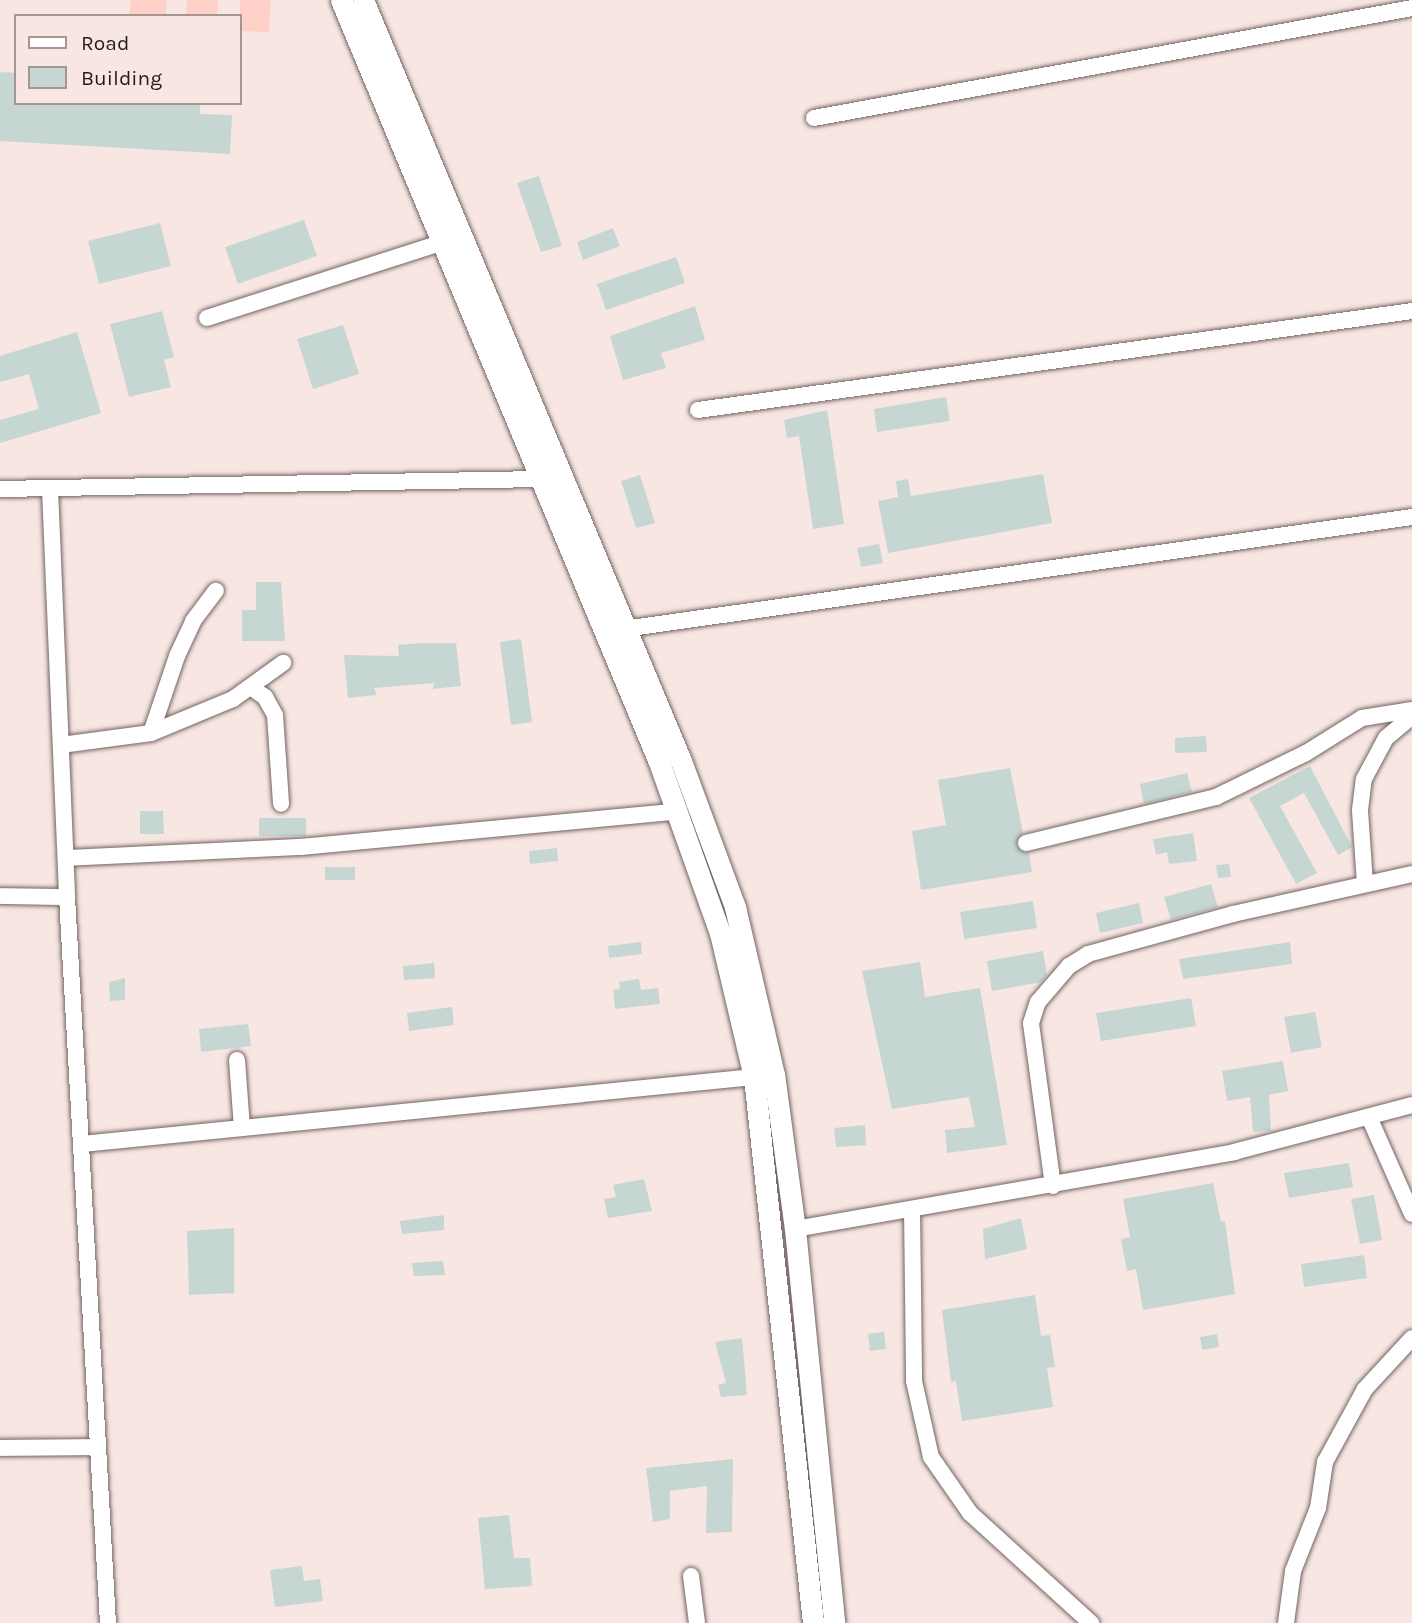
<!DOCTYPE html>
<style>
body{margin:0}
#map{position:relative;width:1412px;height:1623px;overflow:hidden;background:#f8e6e3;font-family:Karla,sans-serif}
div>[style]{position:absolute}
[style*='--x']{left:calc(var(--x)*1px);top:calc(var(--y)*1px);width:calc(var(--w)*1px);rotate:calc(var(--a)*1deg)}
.green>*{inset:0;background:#fed0c8}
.building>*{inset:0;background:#c6d7d3}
.roads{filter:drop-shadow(0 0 2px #726461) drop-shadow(0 0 2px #726461)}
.minor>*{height:16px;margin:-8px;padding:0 8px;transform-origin:8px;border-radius:8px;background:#fff}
.secondary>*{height:21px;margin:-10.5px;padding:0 10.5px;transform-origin:10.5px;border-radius:10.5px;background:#fff}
span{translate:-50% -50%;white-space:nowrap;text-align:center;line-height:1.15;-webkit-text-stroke:5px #f8e6e3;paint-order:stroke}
.legend{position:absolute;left:14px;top:14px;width:228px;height:91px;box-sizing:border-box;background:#f8e6e3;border:2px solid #a39693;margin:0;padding:9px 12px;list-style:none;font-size:21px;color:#231d1c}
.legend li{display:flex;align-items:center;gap:14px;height:35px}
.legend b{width:35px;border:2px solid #a39693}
</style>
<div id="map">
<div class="green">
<div style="clip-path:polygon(131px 0,167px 0,166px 16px,129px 16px)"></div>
<div style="clip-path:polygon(187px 0,218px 0,217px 16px,186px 16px)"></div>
<div style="clip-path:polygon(240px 0,271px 0,269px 32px,240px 31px)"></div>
</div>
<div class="building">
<div style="clip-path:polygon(0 72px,16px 73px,16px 103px,200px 103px,200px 114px,232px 115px,230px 154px,0 141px)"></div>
<div style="clip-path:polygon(539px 176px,562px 246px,541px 252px,517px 183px)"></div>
<div style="clip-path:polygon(304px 220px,317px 256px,238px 284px,225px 247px)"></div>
<div style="clip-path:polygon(160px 223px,171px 266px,99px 284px,88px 241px)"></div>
<div style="clip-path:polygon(613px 228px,620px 246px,583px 260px,577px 242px)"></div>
<div style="clip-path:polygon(676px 257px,685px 283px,606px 310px,597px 284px)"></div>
<div style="clip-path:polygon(695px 306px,705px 340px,661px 353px,666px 368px,623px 380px,610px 336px)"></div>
<div style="clip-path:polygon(162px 311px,174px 357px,164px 360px,171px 387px,129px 397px,110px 324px)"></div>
<div style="clip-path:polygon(343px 325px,359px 374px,313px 389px,297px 339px)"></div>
<div style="clip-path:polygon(77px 332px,101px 413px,0 443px,0 420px,39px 409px,29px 374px,0 382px,0 356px)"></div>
<div style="clip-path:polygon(946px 397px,950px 421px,877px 432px,874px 409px)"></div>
<div style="clip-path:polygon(827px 410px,844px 524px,813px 529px,799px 436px,787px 438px,784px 420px)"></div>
<div style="clip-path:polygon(1043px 474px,1052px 523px,888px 553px,878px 501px,898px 497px,896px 481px,908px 479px,911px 496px)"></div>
<div style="clip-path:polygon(640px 475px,655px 523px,636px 528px,621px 481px)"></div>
<div style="clip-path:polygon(879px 544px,883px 563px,861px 567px,857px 548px)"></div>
<div style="clip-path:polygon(256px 582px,281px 582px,285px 641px,242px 641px,242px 610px,256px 610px)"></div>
<div style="clip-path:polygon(521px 639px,532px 722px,511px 725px,500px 642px)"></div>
<div style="clip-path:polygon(420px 643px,456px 643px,461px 686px,432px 689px,435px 683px,374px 688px,377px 695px,348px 698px,344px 655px,399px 656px,398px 645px)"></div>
<div style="clip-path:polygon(1206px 736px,1207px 752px,1175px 753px,1175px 738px)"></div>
<div style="clip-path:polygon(1310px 766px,1352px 847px,1338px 855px,1304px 793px,1280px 806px,1317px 873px,1296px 884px,1249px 798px)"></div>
<div style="clip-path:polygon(1010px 768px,1023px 833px,1016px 845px,1029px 853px,1032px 872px,921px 890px,912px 831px,946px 825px,938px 780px)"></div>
<div style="clip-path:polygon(1187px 773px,1192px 792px,1144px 804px,1140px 784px)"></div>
<div style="clip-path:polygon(140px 811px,163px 811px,164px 834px,140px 834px)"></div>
<div style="clip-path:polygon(259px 818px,306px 818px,306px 836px,259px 836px)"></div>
<div style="clip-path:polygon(1193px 833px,1197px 861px,1169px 864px,1167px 852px,1156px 855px,1153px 839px)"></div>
<div style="clip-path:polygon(557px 848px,558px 861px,530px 864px,529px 851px)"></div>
<div style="clip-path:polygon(1229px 864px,1231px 877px,1218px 878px,1216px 865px)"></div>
<div style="clip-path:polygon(325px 867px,355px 867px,355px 880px,325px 880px)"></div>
<div style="clip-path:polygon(1211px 884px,1218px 907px,1171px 920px,1164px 897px)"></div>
<div style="clip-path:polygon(1033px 901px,1037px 928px,964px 939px,960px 912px)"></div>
<div style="clip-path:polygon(1139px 903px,1143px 923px,1100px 933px,1096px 913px)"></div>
<div style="clip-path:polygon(641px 942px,642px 954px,609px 958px,608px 946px)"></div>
<div style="clip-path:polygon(1290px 942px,1292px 964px,1183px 979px,1179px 959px)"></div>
<div style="clip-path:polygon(1043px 951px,1047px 975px,1041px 982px,992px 991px,987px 961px)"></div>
<div style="clip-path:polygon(920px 962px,925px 997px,980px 988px,1007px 1145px,947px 1153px,945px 1130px,975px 1127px,969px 1097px,892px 1109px,862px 971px)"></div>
<div style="clip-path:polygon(434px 963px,435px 978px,404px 980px,403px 966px)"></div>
<div style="clip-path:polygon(125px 978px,125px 1000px,110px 1001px,109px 982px)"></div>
<div style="clip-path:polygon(639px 979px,641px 990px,658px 988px,660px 1004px,615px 1009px,613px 990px,620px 989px,619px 982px)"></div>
<div style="clip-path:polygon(1191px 998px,1196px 1026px,1101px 1041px,1096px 1013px)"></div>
<div style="clip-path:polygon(452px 1007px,454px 1025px,409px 1031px,407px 1013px)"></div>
<div style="clip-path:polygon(1315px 1012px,1322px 1047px,1291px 1053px,1284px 1017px)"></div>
<div style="clip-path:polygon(248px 1024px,251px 1046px,201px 1052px,199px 1029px)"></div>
<div style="clip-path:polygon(1283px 1061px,1288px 1091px,1269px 1095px,1271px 1131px,1253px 1132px,1250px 1097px,1227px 1101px,1222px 1071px)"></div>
<div style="clip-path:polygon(865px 1125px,866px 1145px,836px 1147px,834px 1128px)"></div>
<div style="clip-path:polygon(1349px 1163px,1353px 1187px,1289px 1198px,1284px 1173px)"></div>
<div style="clip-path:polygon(644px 1179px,652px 1211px,608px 1218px,604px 1199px,616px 1197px,613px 1185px)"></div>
<div style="clip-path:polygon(1213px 1183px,1221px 1222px,1225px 1221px,1235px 1294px,1143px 1310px,1136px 1269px,1127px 1271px,1121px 1239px,1130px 1237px,1123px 1199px)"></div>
<div style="clip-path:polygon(1374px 1195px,1382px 1240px,1360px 1244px,1351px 1199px)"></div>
<div style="clip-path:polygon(444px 1215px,444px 1230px,402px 1234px,400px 1221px)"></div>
<div style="clip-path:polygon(1021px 1218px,1027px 1249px,985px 1259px,983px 1229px)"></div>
<div style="clip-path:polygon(234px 1228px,234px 1293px,189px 1295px,187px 1231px)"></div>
<div style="clip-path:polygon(1364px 1255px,1367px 1278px,1304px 1287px,1301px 1264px)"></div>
<div style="clip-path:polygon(443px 1261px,445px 1275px,414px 1276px,412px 1263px)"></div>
<div style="clip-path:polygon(1035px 1295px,1041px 1336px,1050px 1335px,1055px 1367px,1047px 1368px,1053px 1407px,962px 1421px,956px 1381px,951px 1382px,942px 1310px)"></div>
<div style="clip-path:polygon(884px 1332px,886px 1349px,870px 1351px,868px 1334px)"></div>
<div style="clip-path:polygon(1217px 1334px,1219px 1347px,1202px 1350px,1200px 1337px)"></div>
<div style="clip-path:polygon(742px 1338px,747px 1395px,721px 1397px,718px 1385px,726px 1383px,715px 1342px)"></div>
<div style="clip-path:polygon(733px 1459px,732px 1532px,706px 1533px,707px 1486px,670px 1491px,670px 1519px,653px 1522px,646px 1468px)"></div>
<div style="clip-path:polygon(509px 1515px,514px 1558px,530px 1558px,532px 1586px,485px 1589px,478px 1518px)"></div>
<div style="clip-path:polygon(302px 1566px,304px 1581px,320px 1579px,323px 1601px,275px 1607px,270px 1570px)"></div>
</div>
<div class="roads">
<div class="minor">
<div style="--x:814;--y:118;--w:608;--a:-10.42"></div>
<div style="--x:207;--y:318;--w:245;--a:-17.8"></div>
<div style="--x:698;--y:410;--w:721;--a:-7.89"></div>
<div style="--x:0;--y:489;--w:538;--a:-1.06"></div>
<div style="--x:50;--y:489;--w:408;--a:87.6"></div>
<div style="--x:67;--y:897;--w:727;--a:86.77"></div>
<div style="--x:617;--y:630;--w:803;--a:-8.09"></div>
<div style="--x:252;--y:688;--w:16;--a:35"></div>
<div style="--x:265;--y:697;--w:21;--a:61"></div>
<div style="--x:275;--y:715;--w:89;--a:86.1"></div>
<div style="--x:151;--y:733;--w:81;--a:-71.3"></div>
<div style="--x:177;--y:656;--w:38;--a:-65"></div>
<div style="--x:193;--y:621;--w:38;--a:-53"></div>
<div style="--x:61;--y:745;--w:91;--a:-7.6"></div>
<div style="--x:151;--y:733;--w:89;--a:-22.5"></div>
<div style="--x:233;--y:699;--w:62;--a:-35.8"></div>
<div style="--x:1026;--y:843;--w:195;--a:-13.6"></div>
<div style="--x:1216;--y:797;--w:100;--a:-26.1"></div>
<div style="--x:1306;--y:753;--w:66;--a:-32"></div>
<div style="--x:1362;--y:718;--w:51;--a:-9.1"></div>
<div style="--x:66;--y:858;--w:235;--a:-2.7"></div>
<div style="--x:301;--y:847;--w:380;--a:-5.4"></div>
<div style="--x:1365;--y:884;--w:74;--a:-93.9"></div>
<div style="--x:1360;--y:810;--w:31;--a:-83"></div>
<div style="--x:1364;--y:779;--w:47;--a:-61.8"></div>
<div style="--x:1386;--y:738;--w:34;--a:-40"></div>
<div style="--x:0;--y:896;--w:67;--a:0.9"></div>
<div style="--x:237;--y:1060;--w:68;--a:85.8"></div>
<div style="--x:1369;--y:1117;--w:106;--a:66.1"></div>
<div style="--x:82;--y:1144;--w:675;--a:-5.69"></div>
<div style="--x:1053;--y:1186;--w:164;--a:-97.7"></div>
<div style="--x:1031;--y:1023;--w:22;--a:-72"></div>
<div style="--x:1038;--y:1002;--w:48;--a:-49.3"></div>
<div style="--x:1069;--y:966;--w:22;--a:-32"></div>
<div style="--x:1088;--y:954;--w:150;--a:-15.4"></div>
<div style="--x:1233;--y:914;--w:183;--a:-12.6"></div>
<div style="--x:912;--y:1209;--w:172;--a:89.3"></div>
<div style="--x:914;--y:1381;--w:78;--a:77.4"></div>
<div style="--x:931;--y:1457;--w:68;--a:55.1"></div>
<div style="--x:970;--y:1513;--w:164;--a:42.3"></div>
<div style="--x:795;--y:1229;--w:446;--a:-9.9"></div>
<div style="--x:1234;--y:1152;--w:184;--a:-14.8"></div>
<div style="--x:0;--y:1448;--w:96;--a:-0.6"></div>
<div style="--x:691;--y:1576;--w:47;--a:82.7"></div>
<div style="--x:1286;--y:1623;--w:52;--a:-82.3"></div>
<div style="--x:1293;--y:1571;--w:68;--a:-68.4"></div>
<div style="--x:1318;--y:1508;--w:47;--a:-81.3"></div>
<div style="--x:1325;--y:1462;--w:83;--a:-61.3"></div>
<div style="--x:1365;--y:1389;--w:69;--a:-47.3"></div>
</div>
<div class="secondary">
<div style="--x:341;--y:0;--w:826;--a:67.35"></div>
<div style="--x:659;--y:762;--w:182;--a:70.4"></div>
<div style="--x:720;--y:933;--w:148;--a:76.7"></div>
<div style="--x:754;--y:1077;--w:549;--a:83.83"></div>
<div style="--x:363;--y:0;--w:825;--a:67.32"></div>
<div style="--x:681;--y:761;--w:156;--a:69.7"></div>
<div style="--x:735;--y:907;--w:171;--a:76.9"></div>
<div style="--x:774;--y:1074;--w:156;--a:82.3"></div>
<div style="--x:795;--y:1229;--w:396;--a:84.3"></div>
</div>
</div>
<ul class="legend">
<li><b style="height:9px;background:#fff"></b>Road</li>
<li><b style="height:19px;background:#c6d7d3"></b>Building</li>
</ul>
</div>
